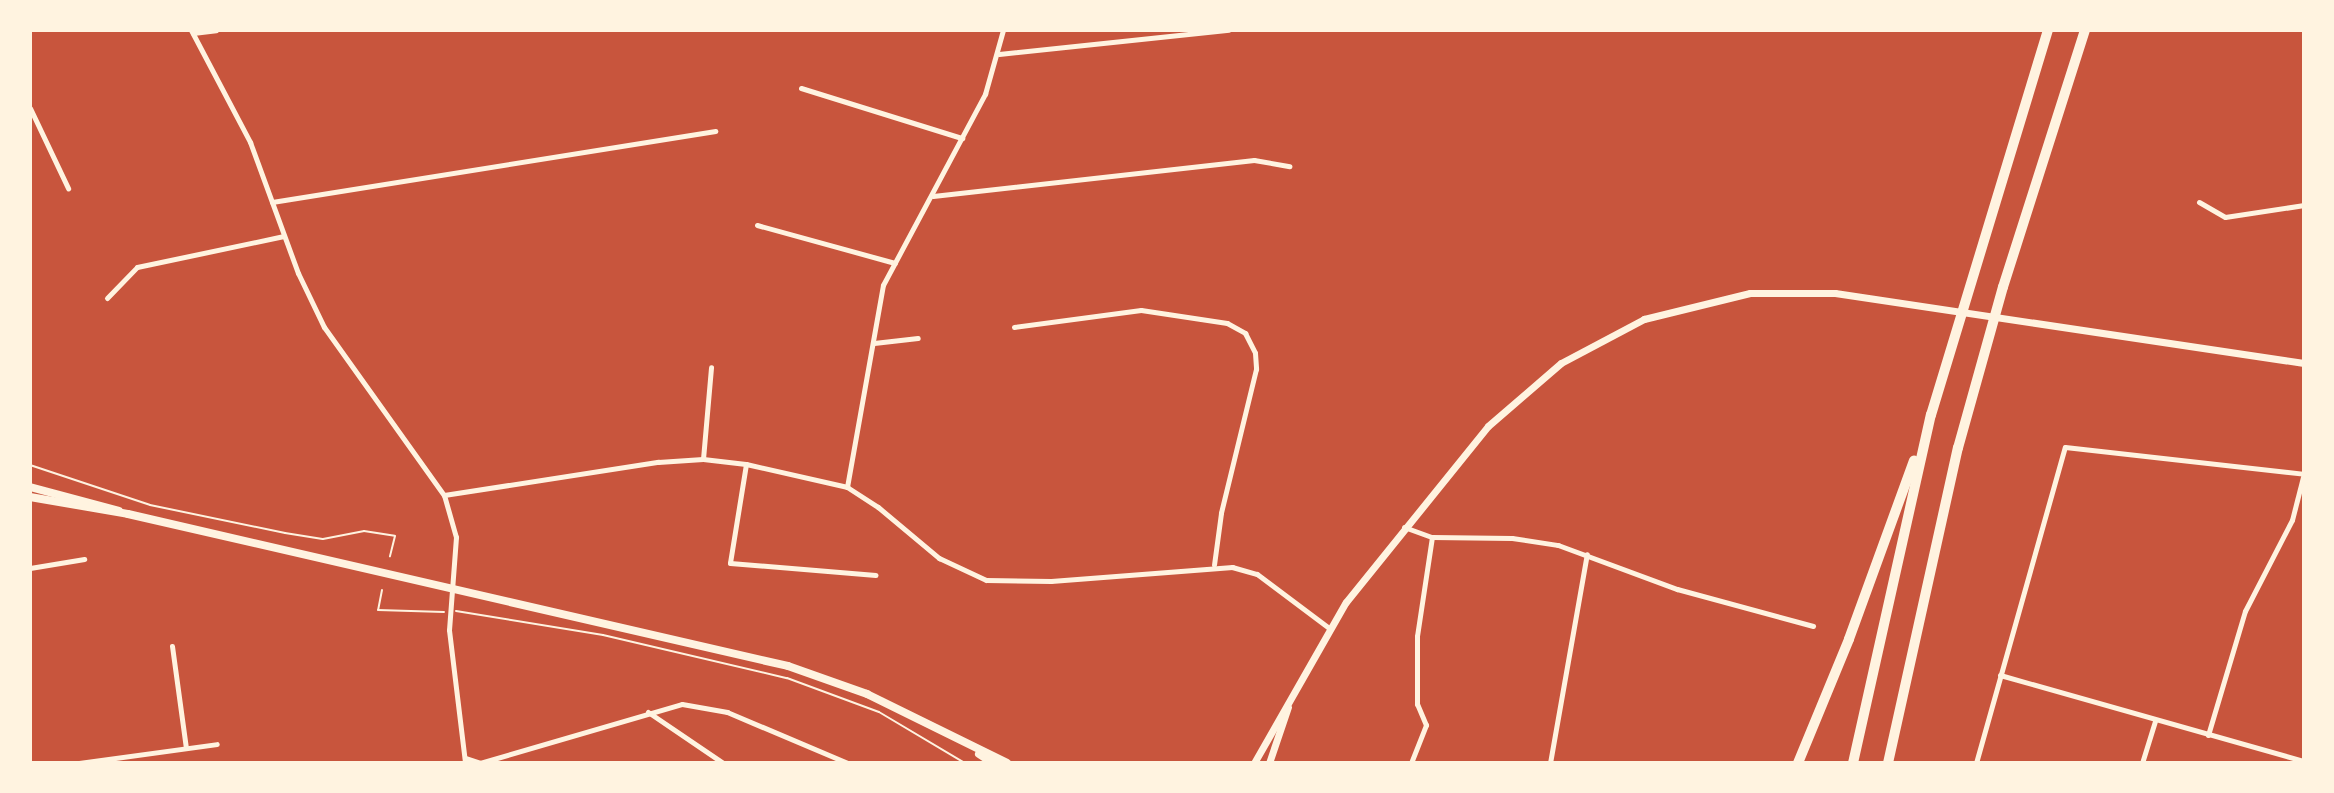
<!DOCTYPE html>
<style>
body{margin:0}
#map{position:relative;width:2334px;height:793px;overflow:hidden;background:#c8553d;font-family:Bitter,serif}
div>[style]{position:absolute}
[style*='--x']{left:calc(var(--x)*1px);top:calc(var(--y)*1px);width:calc(var(--w)*1px);rotate:calc(var(--a)*1deg)}
.path>*{height:2px;margin:-1px;padding:0 1px;transform-origin:1px;border-radius:1px;background:#fff3e0}
.minor>*{height:5px;margin:-2.5px;padding:0 2.5px;transform-origin:2.5px;border-radius:2.5px;background:#fff3e0}
.tertiary>*{height:7px;margin:-3.5px;padding:0 3.5px;transform-origin:3.5px;border-radius:3.5px;background:#fff3e0}
.secondary>*{height:8px;margin:-4px;padding:0 4px;transform-origin:4px;border-radius:4px;background:#fff3e0}
.motorway>*{height:10px;margin:-5px;padding:0 5px;transform-origin:5px;border-radius:5px;background:#fff3e0}
span{translate:-50% -50%;white-space:nowrap;text-align:center;line-height:1.15;-webkit-text-stroke:5px #fff3e0;paint-order:stroke}
.frame{position:absolute;inset:0;border:32px solid #fff3e0;pointer-events:none}
</style>
<div id="map">
<div class="path">
<div style="--x:30;--y:465;--w:126;--a:18.4"></div>
<div style="--x:150;--y:505;--w:138;--a:11.7"></div>
<div style="--x:285;--y:533;--w:38;--a:9"></div>
<div style="--x:323;--y:539;--w:42;--a:-11"></div>
<div style="--x:364;--y:531;--w:31;--a:9"></div>
<div style="--x:395;--y:536;--w:21;--a:104"></div>
<div style="--x:382;--y:590;--w:20;--a:101"></div>
<div style="--x:378;--y:610;--w:66;--a:1.7"></div>
<div style="--x:456;--y:611;--w:149;--a:9.3"></div>
<div style="--x:603;--y:635;--w:189;--a:13.2"></div>
<div style="--x:787;--y:678;--w:98;--a:20.3"></div>
<div style="--x:879;--y:712;--w:100;--a:30.7"></div>
</div>
<div class="minor">
<div style="--x:191;--y:30;--w:127;--a:62.2"></div>
<div style="--x:250;--y:142;--w:140;--a:69.9"></div>
<div style="--x:298;--y:273;--w:60;--a:64.3"></div>
<div style="--x:324;--y:327;--w:206;--a:54.5"></div>
<div style="--x:444;--y:495;--w:217;--a:-8.8"></div>
<div style="--x:658;--y:462;--w:45;--a:-3.8"></div>
<div style="--x:703;--y:459;--w:43;--a:6.6"></div>
<div style="--x:746;--y:464;--w:104;--a:12.8"></div>
<div style="--x:847;--y:487;--w:37;--a:33"></div>
<div style="--x:878;--y:507;--w:80;--a:39.9"></div>
<div style="--x:939;--y:558;--w:52;--a:25.1"></div>
<div style="--x:986;--y:580;--w:65;--a:0.9"></div>
<div style="--x:1051;--y:581;--w:182;--a:-4.4"></div>
<div style="--x:1232;--y:567;--w:26;--a:16"></div>
<div style="--x:1257;--y:574;--w:90;--a:36.9"></div>
<div style="--x:193;--y:33;--w:23;--a:-7"></div>
<div style="--x:999;--y:54;--w:231;--a:-6"></div>
<div style="--x:2304;--y:62;--w:42;--a:90"></div>
<div style="--x:801;--y:88;--w:169;--a:17.3"></div>
<div style="--x:30;--y:108;--w:89;--a:64.6"></div>
<div style="--x:2304;--y:137;--w:29;--a:90"></div>
<div style="--x:933;--y:196;--w:323;--a:-6.4"></div>
<div style="--x:1254;--y:160;--w:36;--a:10"></div>
<div style="--x:272;--y:202;--w:449;--a:-9.1"></div>
<div style="--x:2199;--y:202;--w:30;--a:30"></div>
<div style="--x:2225;--y:217;--w:80;--a:-8.6"></div>
<div style="--x:757;--y:225;--w:143;--a:15.4"></div>
<div style="--x:107;--y:298;--w:43;--a:-45.9"></div>
<div style="--x:137;--y:267;--w:150;--a:-11.9"></div>
<div style="--x:1014;--y:327;--w:128;--a:-7.6"></div>
<div style="--x:1141;--y:310;--w:87;--a:8.6"></div>
<div style="--x:1227;--y:323;--w:21;--a:29"></div>
<div style="--x:1245;--y:333;--w:22;--a:63"></div>
<div style="--x:1255;--y:353;--w:16;--a:86"></div>
<div style="--x:1256;--y:369;--w:148;--a:103.7"></div>
<div style="--x:1221;--y:513;--w:52;--a:97.7"></div>
<div style="--x:874;--y:343;--w:44;--a:-6.5"></div>
<div style="--x:703;--y:459;--w:92;--a:-85"></div>
<div style="--x:746;--y:464;--w:100;--a:99.2"></div>
<div style="--x:730;--y:563;--w:146;--a:4.7"></div>
<div style="--x:847;--y:487;--w:205;--a:-79.9"></div>
<div style="--x:883;--y:285;--w:217;--a:-61.9"></div>
<div style="--x:985;--y:94;--w:66;--a:-74.3"></div>
<div style="--x:444;--y:495;--w:44;--a:74.1"></div>
<div style="--x:456;--y:537;--w:93;--a:94.3"></div>
<div style="--x:449;--y:630;--w:134;--a:83.1"></div>
<div style="--x:1404;--y:527;--w:30;--a:20"></div>
<div style="--x:1432;--y:537;--w:80;--a:0.7"></div>
<div style="--x:1512;--y:538;--w:47;--a:8.7"></div>
<div style="--x:1558;--y:545;--w:127;--a:20.3"></div>
<div style="--x:1677;--y:589;--w:141;--a:15.2"></div>
<div style="--x:30;--y:568;--w:55;--a:-9.5"></div>
<div style="--x:172;--y:646;--w:103;--a:82.2"></div>
<div style="--x:2000;--y:675;--w:316;--a:15.8"></div>
<div style="--x:648;--y:712;--w:91;--a:34.2"></div>
<div style="--x:2208;--y:735;--w:129;--a:-73.4"></div>
<div style="--x:2245;--y:611;--w:102;--a:-62.7"></div>
<div style="--x:2292;--y:520;--w:49;--a:-75.7"></div>
<div style="--x:465;--y:758;--w:16;--a:18"></div>
<div style="--x:480;--y:763;--w:210;--a:-16.3"></div>
<div style="--x:682;--y:704;--w:46;--a:10.1"></div>
<div style="--x:727;--y:712;--w:131;--a:22.9"></div>
<div style="--x:79;--y:763;--w:139;--a:-7.8"></div>
<div style="--x:1411;--y:763;--w:41;--a:-68.5"></div>
<div style="--x:1426;--y:725;--w:23;--a:-113"></div>
<div style="--x:1417;--y:704;--w:68;--a:-90"></div>
<div style="--x:1417;--y:636;--w:100;--a:-81.4"></div>
<div style="--x:1550;--y:763;--w:212;--a:-80"></div>
<div style="--x:1976;--y:763;--w:328;--a:-74.3"></div>
<div style="--x:2065;--y:447;--w:241;--a:6.4"></div>
<div style="--x:2142;--y:763;--w:44;--a:-72.8"></div>
</div>
<div class="tertiary">
<div style="--x:1254;--y:763;--w:185;--a:-60.3"></div>
<div style="--x:1346;--y:602;--w:226;--a:-51.1"></div>
<div style="--x:1488;--y:426;--w:96;--a:-40.8"></div>
<div style="--x:1561;--y:363;--w:94;--a:-27.9"></div>
<div style="--x:1644;--y:319;--w:109;--a:-13.8"></div>
<div style="--x:1750;--y:293;--w:85;--a:0"></div>
<div style="--x:1835;--y:293;--w:474;--a:8.5"></div>
<div style="--x:1269;--y:763;--w:59;--a:-71.3"></div>
</div>
<div class="secondary">
<div style="--x:30;--y:487;--w:92;--a:15.1"></div>
<div style="--x:30;--y:497;--w:99;--a:9.8"></div>
<div style="--x:128;--y:514;--w:677;--a:12.97"></div>
<div style="--x:788;--y:666;--w:84;--a:19.5"></div>
<div style="--x:867;--y:694;--w:156;--a:26.2"></div>
<div style="--x:979;--y:754;--w:17;--a:33"></div>
</div>
<div class="motorway">
<div style="--x:1798;--y:763;--w:134;--a:-67.6"></div>
<div style="--x:1849;--y:639;--w:190;--a:-70"></div>
<div style="--x:1853;--y:763;--w:357;--a:-77.4"></div>
<div style="--x:1931;--y:415;--w:402;--a:-73.1"></div>
<div style="--x:1888;--y:763;--w:323;--a:-77.5"></div>
<div style="--x:1958;--y:448;--w:167;--a:-74.4"></div>
<div style="--x:2003;--y:287;--w:270;--a:-72.3"></div>
</div>
<div class="frame"></div>
</div>
